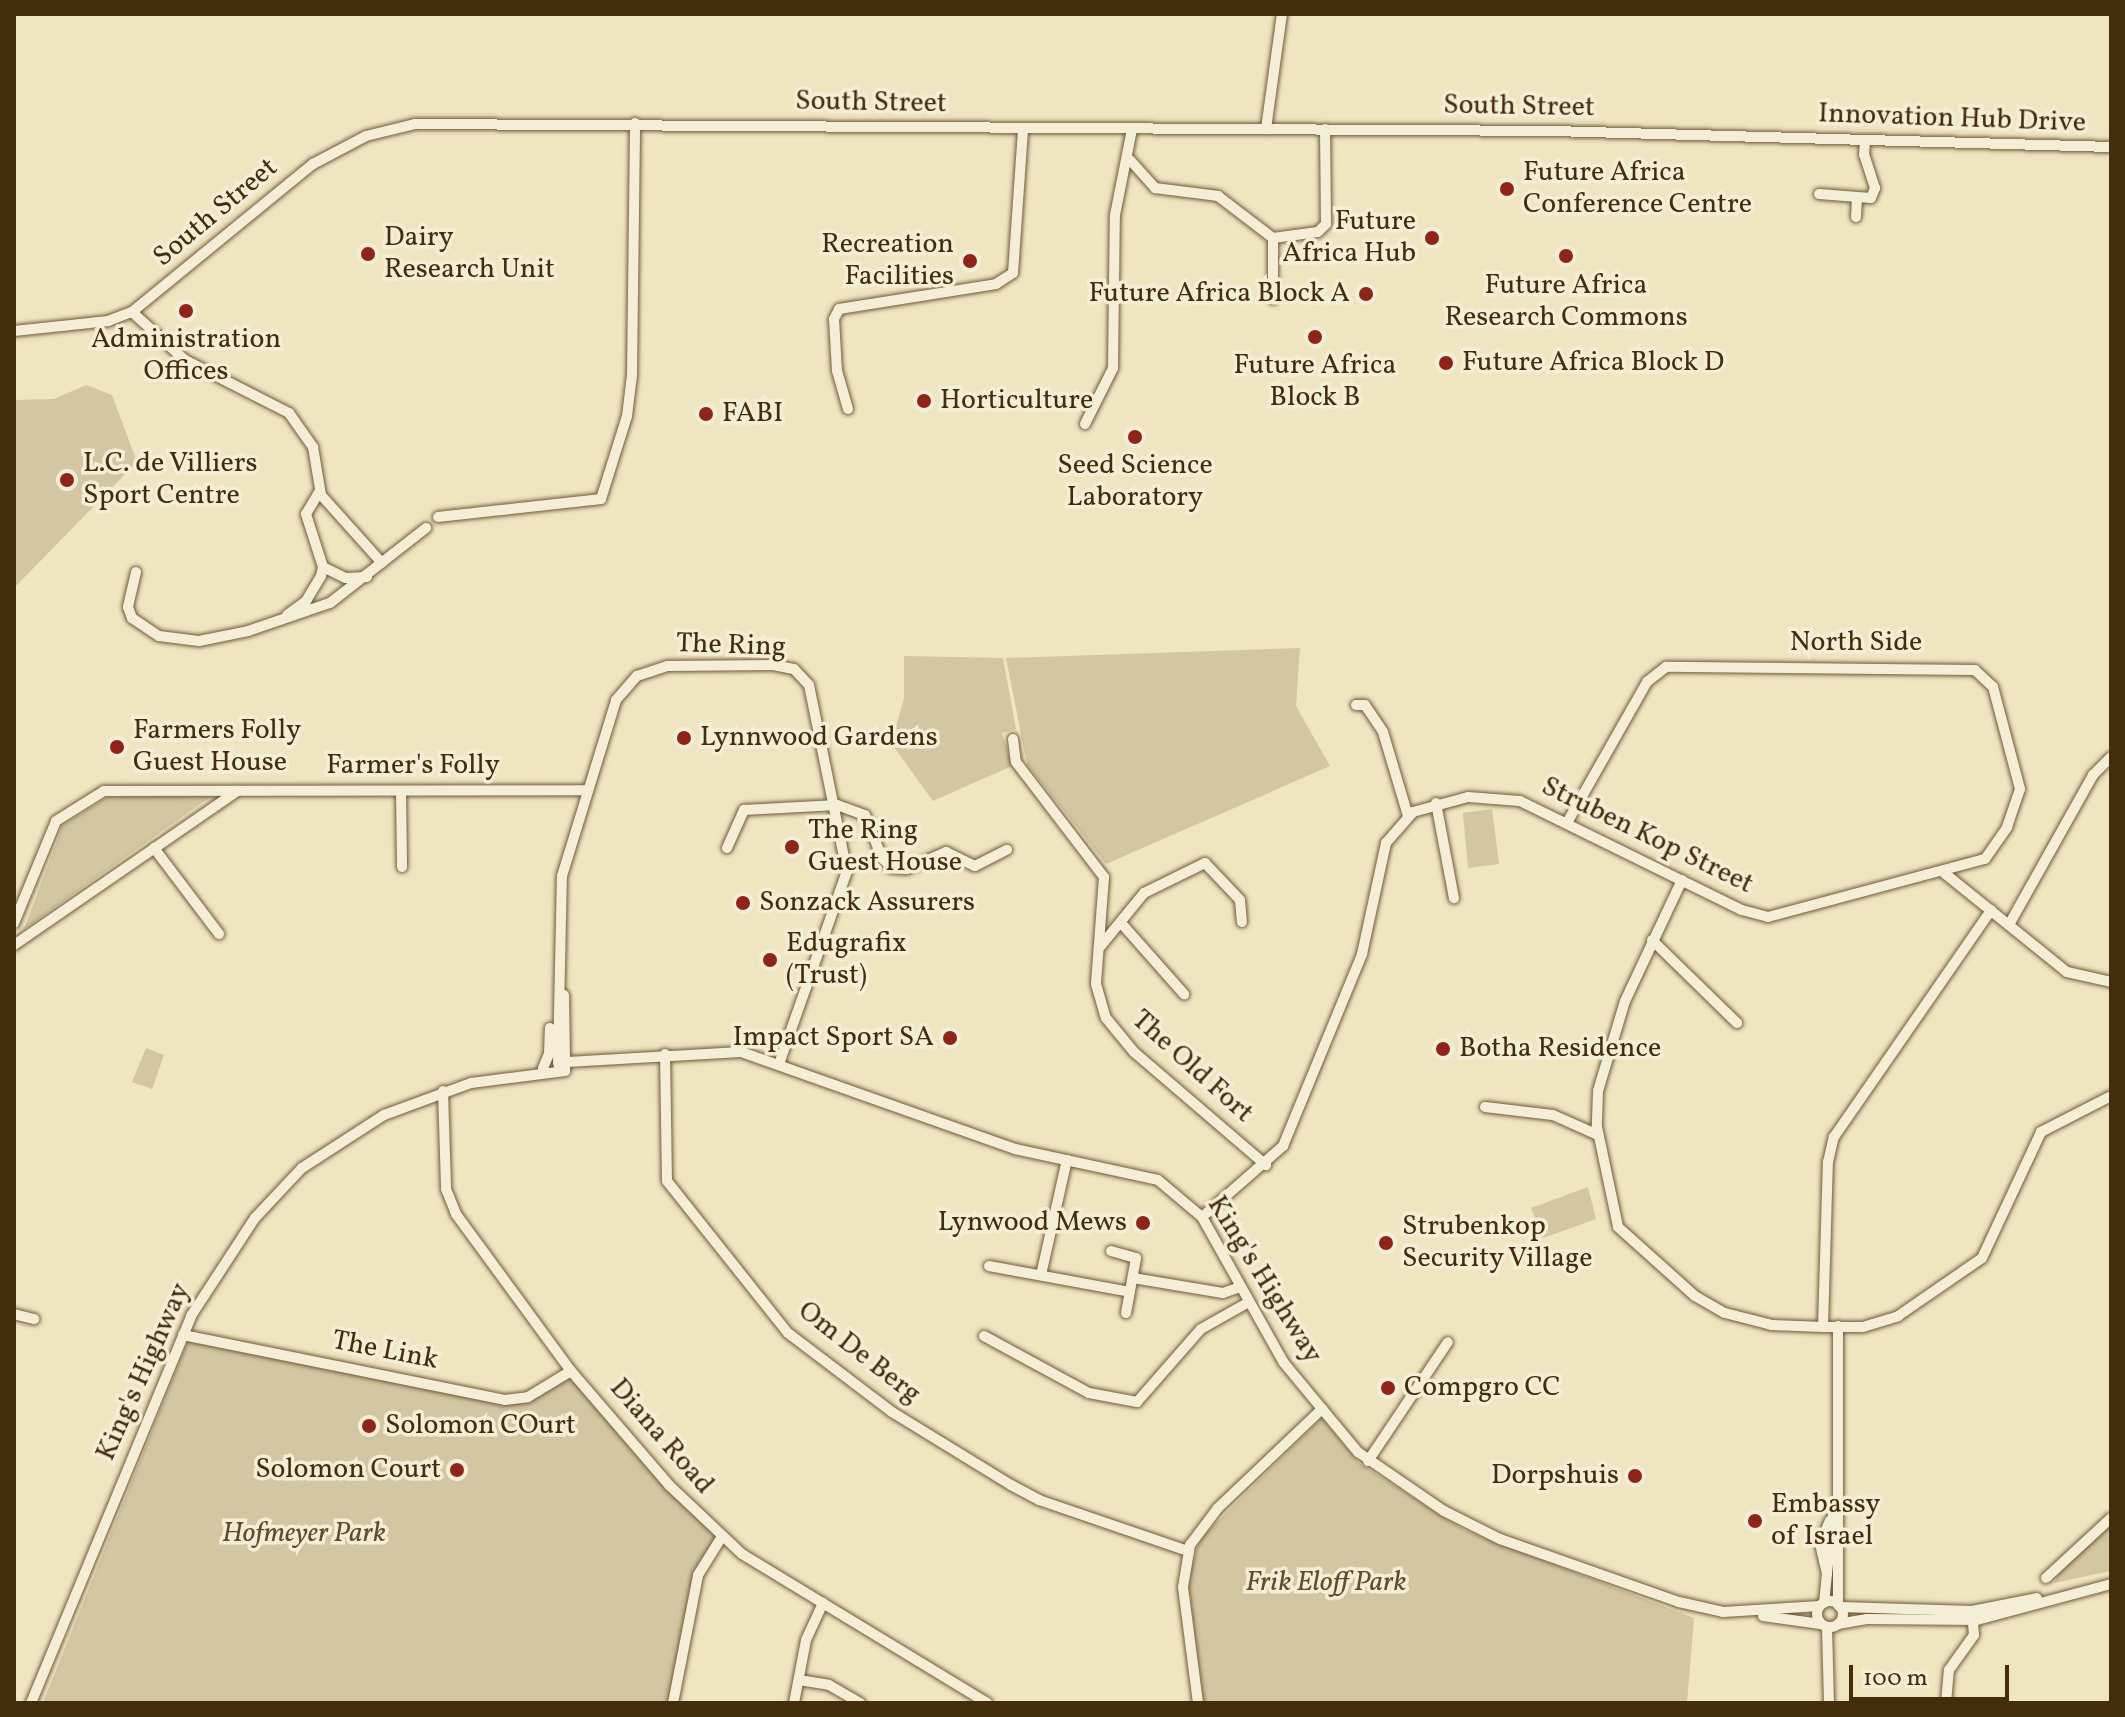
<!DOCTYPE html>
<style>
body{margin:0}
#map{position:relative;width:2125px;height:1717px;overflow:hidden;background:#f0e5c1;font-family:Vollkorn,serif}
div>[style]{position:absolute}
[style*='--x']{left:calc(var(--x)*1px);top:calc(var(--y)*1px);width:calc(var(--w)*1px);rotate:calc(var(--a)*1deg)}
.green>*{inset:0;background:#d3c6a2}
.roads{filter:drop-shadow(0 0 2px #6e5b3a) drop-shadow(0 0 2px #6e5b3a)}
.street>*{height:10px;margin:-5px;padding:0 5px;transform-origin:5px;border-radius:5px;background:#f5eed7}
.street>.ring{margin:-5px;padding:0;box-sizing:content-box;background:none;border:10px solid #f5eed7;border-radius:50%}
.dots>*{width:22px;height:22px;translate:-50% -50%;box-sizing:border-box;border:4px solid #f5eed7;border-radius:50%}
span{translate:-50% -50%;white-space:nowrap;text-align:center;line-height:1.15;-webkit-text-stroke:7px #f5eed7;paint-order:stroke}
.street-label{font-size:28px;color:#432d0d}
.poi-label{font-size:28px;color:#432d0d}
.left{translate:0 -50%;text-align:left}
.right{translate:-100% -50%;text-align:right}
.park-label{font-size:28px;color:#604c2b;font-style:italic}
.frame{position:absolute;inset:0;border:16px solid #432d0d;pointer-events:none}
.scale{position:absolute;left:1849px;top:1665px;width:160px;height:36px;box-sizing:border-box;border:4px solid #432d0d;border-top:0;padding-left:10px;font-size:24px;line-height:28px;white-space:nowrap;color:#432d0d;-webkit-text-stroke:6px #f5eed7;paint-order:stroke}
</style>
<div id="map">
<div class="green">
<div style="clip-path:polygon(86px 385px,112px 395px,137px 462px,14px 588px,14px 400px,54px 399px)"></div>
<div style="clip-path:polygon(1300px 648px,1296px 706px,1330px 766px,1106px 864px,1027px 764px,1006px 658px)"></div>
<div style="clip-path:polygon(904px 656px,1003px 658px,1016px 729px,1002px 733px,1012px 766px,933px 801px,891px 743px,904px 699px)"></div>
<div style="clip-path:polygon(113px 794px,213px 795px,24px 929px,63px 825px)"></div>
<div style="clip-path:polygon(1492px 809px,1499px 864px,1468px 868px,1463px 813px)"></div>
<div style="clip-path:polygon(146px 1048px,164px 1055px,152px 1089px,132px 1082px)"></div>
<div style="clip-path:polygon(1588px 1187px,1596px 1219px,1543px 1238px,1531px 1208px)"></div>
<div style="clip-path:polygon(188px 1341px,520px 1399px,571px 1371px,721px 1538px,694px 1570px,668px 1703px,43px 1703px)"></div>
<div style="clip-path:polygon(1322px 1418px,1359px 1463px,1464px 1530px,1694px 1618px,1687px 1703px,1204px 1703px,1188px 1581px,1200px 1539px)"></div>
<div style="clip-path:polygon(2111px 1522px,2111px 1571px,2054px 1583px,2058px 1575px)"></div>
</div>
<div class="roads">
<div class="street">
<div style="--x:1266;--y:129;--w:116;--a:-82.1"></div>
<div style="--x:1130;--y:160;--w:38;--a:48"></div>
<div style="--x:1155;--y:188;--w:64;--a:7.2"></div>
<div style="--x:1218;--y:196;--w:69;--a:37.4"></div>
<div style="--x:1819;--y:194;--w:52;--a:4.4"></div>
<div style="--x:1871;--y:198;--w:11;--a:-68"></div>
<div style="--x:1875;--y:188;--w:35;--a:-108"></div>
<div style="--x:1864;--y:155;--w:15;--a:-86"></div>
<div style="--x:1856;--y:217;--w:18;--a:-87"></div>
<div style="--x:1273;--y:299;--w:61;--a:-90"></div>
<div style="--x:1273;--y:238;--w:45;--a:-7.6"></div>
<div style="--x:1318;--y:232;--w:11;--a:-45"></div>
<div style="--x:1326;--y:224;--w:95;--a:-90.6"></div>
<div style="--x:132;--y:312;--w:72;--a:42.2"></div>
<div style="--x:185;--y:360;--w:117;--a:27"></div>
<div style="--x:289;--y:413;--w:42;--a:54.8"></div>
<div style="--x:313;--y:447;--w:49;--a:80.5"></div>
<div style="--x:321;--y:495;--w:91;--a:48.1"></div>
<div style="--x:14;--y:331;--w:95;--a:-6.1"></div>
<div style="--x:108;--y:321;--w:26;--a:-21"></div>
<div style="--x:132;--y:312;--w:234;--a:-39.3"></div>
<div style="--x:313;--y:164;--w:60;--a:-27.8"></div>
<div style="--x:366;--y:136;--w:50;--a:-13.8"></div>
<div style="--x:415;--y:124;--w:1138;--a:0.35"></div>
<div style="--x:1553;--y:131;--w:558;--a:1.64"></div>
<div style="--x:848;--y:409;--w:40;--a:-106"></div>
<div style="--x:837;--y:371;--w:52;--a:-93.3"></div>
<div style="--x:834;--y:319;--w:11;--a:-63"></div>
<div style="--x:839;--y:309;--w:159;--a:-9"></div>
<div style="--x:996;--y:284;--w:20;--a:-33"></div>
<div style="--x:1013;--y:273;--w:144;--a:-86"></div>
<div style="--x:1085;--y:424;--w:63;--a:-63.4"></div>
<div style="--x:1113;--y:368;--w:153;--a:-89.3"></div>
<div style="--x:1115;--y:215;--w:88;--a:-78.8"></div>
<div style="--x:438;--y:517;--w:164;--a:-6.3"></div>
<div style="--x:601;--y:499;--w:87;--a:-72.6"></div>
<div style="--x:627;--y:416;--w:41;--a:-83"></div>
<div style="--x:632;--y:375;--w:252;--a:-89.3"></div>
<div style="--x:323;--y:567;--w:25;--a:26"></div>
<div style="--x:346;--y:578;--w:21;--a:-3"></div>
<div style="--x:136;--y:572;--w:36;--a:103"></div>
<div style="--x:128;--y:607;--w:12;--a:70"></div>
<div style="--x:132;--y:618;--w:32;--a:34"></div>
<div style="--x:159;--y:636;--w:40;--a:7.1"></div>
<div style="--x:199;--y:641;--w:50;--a:-11.5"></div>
<div style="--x:248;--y:631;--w:87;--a:-18.9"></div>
<div style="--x:330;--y:603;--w:122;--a:-38"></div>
<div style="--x:287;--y:615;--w:24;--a:-36"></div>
<div style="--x:306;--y:601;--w:29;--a:-59"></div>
<div style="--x:321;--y:576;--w:9;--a:-77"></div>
<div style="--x:323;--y:567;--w:56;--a:-107.8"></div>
<div style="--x:306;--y:514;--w:27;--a:-59"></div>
<div style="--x:1356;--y:705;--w:9;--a:0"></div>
<div style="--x:1365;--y:705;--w:32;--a:56"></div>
<div style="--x:1383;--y:732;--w:88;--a:73.4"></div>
<div style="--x:1013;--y:739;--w:23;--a:83"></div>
<div style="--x:1016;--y:762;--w:145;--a:52.6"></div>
<div style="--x:1104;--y:877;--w:107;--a:94.3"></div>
<div style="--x:1096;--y:984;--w:35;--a:74"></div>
<div style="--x:1106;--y:1018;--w:44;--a:50.5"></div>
<div style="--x:1134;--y:1052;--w:174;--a:40.6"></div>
<div style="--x:401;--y:791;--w:76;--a:89.2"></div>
<div style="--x:1436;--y:803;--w:97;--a:79.3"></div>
<div style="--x:154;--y:848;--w:108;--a:52.9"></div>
<div style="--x:727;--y:848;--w:42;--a:-65.9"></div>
<div style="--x:744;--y:810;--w:93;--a:-3.1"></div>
<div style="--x:837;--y:805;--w:30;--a:20"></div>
<div style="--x:865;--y:815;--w:46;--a:68.4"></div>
<div style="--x:882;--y:858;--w:14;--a:45"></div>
<div style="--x:892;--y:868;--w:15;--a:4"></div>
<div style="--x:907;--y:869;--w:43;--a:-23.6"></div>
<div style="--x:946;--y:852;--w:32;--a:26"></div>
<div style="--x:975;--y:866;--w:36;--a:-27"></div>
<div style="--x:1943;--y:872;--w:159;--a:38.9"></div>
<div style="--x:2067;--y:972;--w:45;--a:12.8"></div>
<div style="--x:1682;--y:880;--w:134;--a:115.2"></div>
<div style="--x:1625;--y:1001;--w:94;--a:106.7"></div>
<div style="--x:1598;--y:1091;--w:36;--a:92"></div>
<div style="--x:1597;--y:1127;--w:102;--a:78.1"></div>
<div style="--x:1618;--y:1227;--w:103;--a:41.9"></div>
<div style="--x:1695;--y:1296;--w:34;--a:30"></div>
<div style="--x:1725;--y:1313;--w:49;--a:14.3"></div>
<div style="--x:1772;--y:1325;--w:51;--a:2.2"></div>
<div style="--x:1823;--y:1327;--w:40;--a:0"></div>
<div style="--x:1863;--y:1327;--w:37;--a:-17"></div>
<div style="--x:1898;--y:1316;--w:102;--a:-34.6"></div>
<div style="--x:1982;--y:1258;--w:139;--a:-64.9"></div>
<div style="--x:2041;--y:1132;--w:79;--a:-27.2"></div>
<div style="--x:14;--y:923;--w:110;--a:-67.6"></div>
<div style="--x:56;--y:821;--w:57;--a:-32"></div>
<div style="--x:104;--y:791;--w:482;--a:-0.1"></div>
<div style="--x:2010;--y:923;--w:170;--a:-60.7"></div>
<div style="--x:2093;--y:775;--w:25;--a:-45"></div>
<div style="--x:1122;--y:924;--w:94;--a:48.5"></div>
<div style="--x:1652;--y:940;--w:119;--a:44.3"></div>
<div style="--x:14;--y:945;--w:271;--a:-34.6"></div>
<div style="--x:1099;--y:948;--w:71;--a:-50.7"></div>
<div style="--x:1144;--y:893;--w:68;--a:-26.2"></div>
<div style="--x:1205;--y:863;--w:51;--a:46.6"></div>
<div style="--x:1240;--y:900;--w:22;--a:85"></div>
<div style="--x:564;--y:995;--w:65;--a:89.1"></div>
<div style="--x:665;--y:1054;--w:127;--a:89.1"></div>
<div style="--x:667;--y:1181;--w:194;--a:51.5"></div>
<div style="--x:788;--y:1333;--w:131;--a:37.2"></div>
<div style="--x:892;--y:1412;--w:140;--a:31.5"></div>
<div style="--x:1011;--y:1485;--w:32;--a:28"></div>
<div style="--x:1039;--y:1500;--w:157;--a:18.9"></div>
<div style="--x:558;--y:1062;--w:186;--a:-88.8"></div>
<div style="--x:562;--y:876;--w:184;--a:-72.9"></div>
<div style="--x:616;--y:700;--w:32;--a:-49"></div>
<div style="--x:637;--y:676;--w:32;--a:-18"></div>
<div style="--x:667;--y:666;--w:106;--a:-0.5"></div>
<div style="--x:773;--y:665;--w:21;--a:11"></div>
<div style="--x:794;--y:669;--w:22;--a:47"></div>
<div style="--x:809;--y:685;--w:190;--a:78.5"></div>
<div style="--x:847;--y:871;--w:205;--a:109.4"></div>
<div style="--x:567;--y:1062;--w:174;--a:-3.3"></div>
<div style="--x:741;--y:1052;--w:291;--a:19.5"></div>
<div style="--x:1015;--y:1149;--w:146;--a:12.2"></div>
<div style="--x:1158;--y:1180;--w:57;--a:40.1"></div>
<div style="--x:1202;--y:1217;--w:167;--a:60.7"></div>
<div style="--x:1284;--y:1363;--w:116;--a:50.3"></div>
<div style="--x:1358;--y:1452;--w:104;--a:34.5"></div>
<div style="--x:1444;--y:1511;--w:63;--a:26.6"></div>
<div style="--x:1500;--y:1539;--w:190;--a:19.4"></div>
<div style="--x:1679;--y:1602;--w:45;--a:12.8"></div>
<div style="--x:1723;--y:1612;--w:97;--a:-3.5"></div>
<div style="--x:543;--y:1068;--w:15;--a:-67"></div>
<div style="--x:549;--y:1054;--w:26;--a:-88"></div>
<div style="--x:443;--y:1091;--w:98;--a:88.2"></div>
<div style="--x:446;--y:1189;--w:27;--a:68"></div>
<div style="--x:456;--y:1214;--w:195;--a:53.8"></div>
<div style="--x:571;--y:1371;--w:150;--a:49.3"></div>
<div style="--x:669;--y:1485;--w:100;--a:43.4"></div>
<div style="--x:742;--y:1554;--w:287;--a:31.3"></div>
<div style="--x:1485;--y:1107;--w:68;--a:6.7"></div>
<div style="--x:1553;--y:1115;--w:49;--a:24"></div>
<div style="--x:1202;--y:1217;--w:108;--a:-41.2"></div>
<div style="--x:1283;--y:1146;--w:208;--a:-67.6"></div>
<div style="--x:1362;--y:954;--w:114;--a:-77.8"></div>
<div style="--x:1386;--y:843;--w:41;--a:-48.9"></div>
<div style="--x:1413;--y:812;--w:57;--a:-15.3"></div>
<div style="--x:1468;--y:797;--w:52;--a:4.4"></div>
<div style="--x:1520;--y:801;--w:247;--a:26.2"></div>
<div style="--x:1742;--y:910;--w:27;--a:15"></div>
<div style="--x:1768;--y:917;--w:225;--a:-15"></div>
<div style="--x:1985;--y:859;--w:39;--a:-55"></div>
<div style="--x:2007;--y:827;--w:40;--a:-71.1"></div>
<div style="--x:2020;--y:789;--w:106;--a:-104.8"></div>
<div style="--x:1993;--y:687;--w:25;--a:-137"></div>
<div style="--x:1975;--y:670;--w:309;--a:-179.4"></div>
<div style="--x:1666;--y:667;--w:24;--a:142"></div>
<div style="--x:1647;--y:682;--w:160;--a:119.6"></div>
<div style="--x:1111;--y:1251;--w:26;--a:16"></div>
<div style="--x:1136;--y:1258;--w:56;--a:100.3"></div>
<div style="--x:989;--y:1266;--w:143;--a:10.4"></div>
<div style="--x:1041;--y:1275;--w:118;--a:-77.3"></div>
<div style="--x:1133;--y:1278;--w:91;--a:9.5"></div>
<div style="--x:1223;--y:1293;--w:18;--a:-19"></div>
<div style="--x:14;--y:1314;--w:21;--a:14"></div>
<div style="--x:1838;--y:1326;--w:279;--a:90"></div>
<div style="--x:1823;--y:1327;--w:165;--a:-88.3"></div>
<div style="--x:1828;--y:1162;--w:26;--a:-77"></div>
<div style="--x:1834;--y:1137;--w:276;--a:-55.3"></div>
<div style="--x:183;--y:1335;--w:328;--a:11.4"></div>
<div style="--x:505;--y:1400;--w:23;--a:-7"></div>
<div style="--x:528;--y:1397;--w:50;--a:-31.2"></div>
<div style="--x:984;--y:1336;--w:119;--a:28.5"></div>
<div style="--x:1089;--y:1393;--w:49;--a:10.6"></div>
<div style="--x:1137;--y:1402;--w:97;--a:-48.8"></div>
<div style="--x:1201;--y:1329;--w:55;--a:-29.4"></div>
<div style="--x:1368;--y:1461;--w:143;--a:-56.1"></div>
<div style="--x:1827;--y:1574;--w:31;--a:-103"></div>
<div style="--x:1820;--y:1544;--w:25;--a:-67"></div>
<div style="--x:2046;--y:1578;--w:88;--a:-42.7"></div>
<div class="ring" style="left:1817px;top:1601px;width:16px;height:16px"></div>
<div style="--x:1824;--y:1603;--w:89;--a:-84.2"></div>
<div style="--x:1840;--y:1607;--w:132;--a:1.7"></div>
<div style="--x:1972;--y:1611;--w:66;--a:-11.3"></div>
<div style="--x:1763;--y:1616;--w:58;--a:8"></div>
<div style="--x:1838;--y:1624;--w:29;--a:-10"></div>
<div style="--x:1867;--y:1619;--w:110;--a:0.5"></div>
<div style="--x:1977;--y:1620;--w:139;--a:-15"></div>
<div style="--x:1827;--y:1627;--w:76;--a:88.5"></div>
<div style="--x:799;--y:1680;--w:30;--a:9"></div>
<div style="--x:829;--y:1685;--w:36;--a:30"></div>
<div style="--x:31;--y:1703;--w:419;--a:-67.5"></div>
<div style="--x:191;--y:1316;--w:117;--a:-56.9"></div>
<div style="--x:255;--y:1218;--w:69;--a:-46.8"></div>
<div style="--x:302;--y:1168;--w:98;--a:-32.9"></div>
<div style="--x:384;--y:1115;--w:93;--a:-20.2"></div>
<div style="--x:471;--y:1083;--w:95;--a:-7.3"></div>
<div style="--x:565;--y:1071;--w:11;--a:-90"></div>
<div style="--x:565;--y:1060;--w:7;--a:164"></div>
<div style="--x:558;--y:1062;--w:9;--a:77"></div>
<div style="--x:673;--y:1703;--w:130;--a:-78.9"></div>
<div style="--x:698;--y:1575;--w:44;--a:-58.1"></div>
<div style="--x:794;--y:1703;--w:64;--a:-79.2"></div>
<div style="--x:806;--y:1640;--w:41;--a:-65.3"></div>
<div style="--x:1198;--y:1703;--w:117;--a:-97.4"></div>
<div style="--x:1183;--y:1587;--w:43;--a:-80.5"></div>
<div style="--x:1190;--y:1545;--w:46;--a:-52.9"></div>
<div style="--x:1218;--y:1508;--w:144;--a:-43.6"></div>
<div style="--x:1946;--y:1703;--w:33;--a:-85"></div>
<div style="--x:1949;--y:1670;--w:43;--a:-54.5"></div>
<div style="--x:1974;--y:1635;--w:22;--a:-95"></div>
</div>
</div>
<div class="dots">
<div style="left:1507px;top:189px;background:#8f2418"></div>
<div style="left:1432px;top:238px;background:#8f2418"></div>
<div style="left:368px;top:254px;background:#8f2418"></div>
<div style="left:1566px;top:256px;background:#8f2418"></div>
<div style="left:970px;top:261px;background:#8f2418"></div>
<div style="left:1366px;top:294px;background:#8f2418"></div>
<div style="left:186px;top:311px;background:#8f2418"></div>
<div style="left:1315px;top:337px;background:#8f2418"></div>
<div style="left:1446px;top:363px;background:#8f2418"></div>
<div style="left:924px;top:401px;background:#8f2418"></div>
<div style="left:706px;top:414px;background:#8f2418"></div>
<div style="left:1135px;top:437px;background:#8f2418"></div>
<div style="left:67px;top:480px;background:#8f2418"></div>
<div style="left:684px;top:738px;background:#8f2418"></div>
<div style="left:117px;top:747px;background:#8f2418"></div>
<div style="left:792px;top:847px;background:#8f2418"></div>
<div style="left:743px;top:903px;background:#8f2418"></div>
<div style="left:770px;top:960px;background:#8f2418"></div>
<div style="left:950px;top:1038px;background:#8f2418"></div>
<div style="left:1443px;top:1049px;background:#8f2418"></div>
<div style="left:1143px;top:1223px;background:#8f2418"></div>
<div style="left:1386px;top:1243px;background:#8f2418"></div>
<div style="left:1388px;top:1388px;background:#8f2418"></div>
<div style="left:369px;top:1426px;background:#8f2418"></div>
<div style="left:457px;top:1470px;background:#8f2418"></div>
<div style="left:1635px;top:1476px;background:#8f2418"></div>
<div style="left:1755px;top:1521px;background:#8f2418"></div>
</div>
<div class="street-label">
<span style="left:871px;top:103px;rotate:1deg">South Street</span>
<span style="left:1519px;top:107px;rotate:1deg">South Street</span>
<span style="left:1952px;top:119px;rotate:2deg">Innovation Hub Drive</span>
<span style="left:216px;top:213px;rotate:-40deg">South Street</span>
<span style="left:1856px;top:643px">North Side</span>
<span style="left:731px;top:646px;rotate:2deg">The Ring</span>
<span style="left:413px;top:766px">Farmer's Folly</span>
<span style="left:1647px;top:836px;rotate:26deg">Struben Kop Street</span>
<span style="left:1192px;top:1067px;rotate:42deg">The Old Fort</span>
<span style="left:1264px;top:1280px;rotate:58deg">King's Highway</span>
<span style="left:385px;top:1351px;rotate:11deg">The Link</span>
<span style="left:859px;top:1353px;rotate:38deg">Om De Berg</span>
<span style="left:144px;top:1372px;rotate:-66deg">King's Highway</span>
<span style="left:661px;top:1437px;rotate:49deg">Diana Road</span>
</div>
<div class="poi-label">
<span class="left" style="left:1523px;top:189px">Future Africa<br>Conference Centre</span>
<span class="right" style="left:1416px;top:238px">Future<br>Africa Hub</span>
<span class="left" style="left:384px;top:254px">Dairy<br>Research Unit</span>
<span class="right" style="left:954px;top:261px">Recreation<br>Facilities</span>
<span style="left:1566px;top:302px">Future Africa<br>Research Commons</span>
<span class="right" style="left:1350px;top:294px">Future Africa Block A</span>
<span style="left:186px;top:356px">Administration<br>Offices</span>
<span class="left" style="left:1462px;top:363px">Future Africa Block D</span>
<span style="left:1315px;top:382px">Future Africa<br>Block B</span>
<span class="left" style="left:940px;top:401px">Horticulture</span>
<span class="left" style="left:722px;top:414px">FABI</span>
<span class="left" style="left:83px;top:480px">L.C. de Villiers<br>Sport Centre</span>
<span style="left:1135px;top:482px">Seed Science<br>Laboratory</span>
<span class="left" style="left:133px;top:747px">Farmers Folly<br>Guest House</span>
<span class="left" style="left:700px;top:738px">Lynnwood Gardens</span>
<span class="left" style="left:808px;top:847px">The Ring<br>Guest House</span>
<span class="left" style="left:759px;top:903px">Sonzack Assurers</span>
<span class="left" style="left:786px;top:960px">Edugrafix<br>(Trust)</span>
<span class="right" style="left:934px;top:1038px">Impact Sport SA</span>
<span class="left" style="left:1459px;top:1049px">Botha Residence</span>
<span class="right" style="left:1127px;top:1223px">Lynwood Mews</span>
<span class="left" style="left:1402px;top:1243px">Strubenkop<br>Security Village</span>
<span class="left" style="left:1404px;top:1388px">Compgro CC</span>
<span class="left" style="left:385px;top:1426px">Solomon COurt</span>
<span class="right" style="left:441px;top:1470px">Solomon Court</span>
<span class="right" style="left:1619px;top:1476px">Dorpshuis</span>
<span class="left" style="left:1771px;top:1521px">Embassy<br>of Israel</span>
</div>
<div class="park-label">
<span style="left:304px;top:1534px">Hofmeyer Park</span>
<span style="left:1326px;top:1583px">Frik Eloff Park</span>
</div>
<div class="frame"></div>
<div class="scale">100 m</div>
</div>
